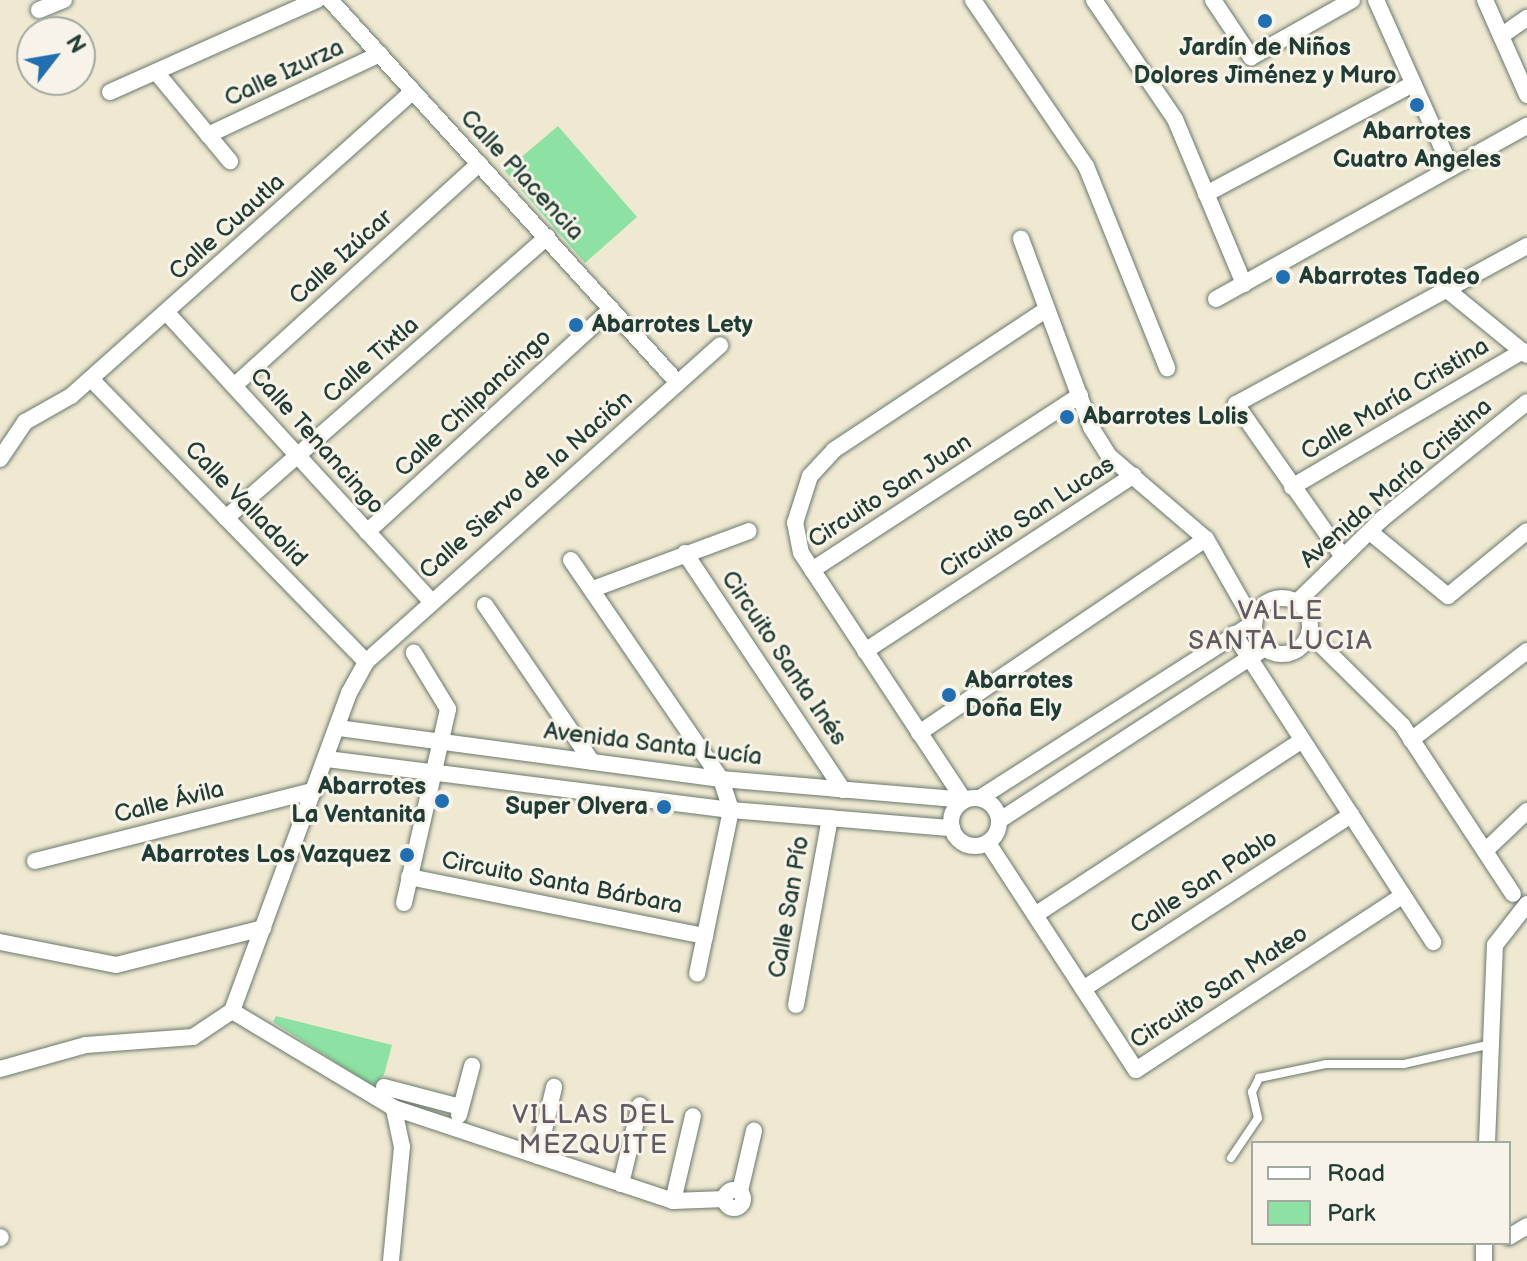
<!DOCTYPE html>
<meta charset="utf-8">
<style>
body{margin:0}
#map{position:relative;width:1527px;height:1261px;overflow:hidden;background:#f0e9d2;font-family:"Balsamiq Sans",sans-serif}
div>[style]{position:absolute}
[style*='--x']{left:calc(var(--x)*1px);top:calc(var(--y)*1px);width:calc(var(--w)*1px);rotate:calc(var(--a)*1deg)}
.green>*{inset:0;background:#8de1a2}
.roads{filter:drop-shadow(0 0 2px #68796b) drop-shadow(0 0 2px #68796b)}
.service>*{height:8px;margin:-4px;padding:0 4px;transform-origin:4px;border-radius:4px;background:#fff}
.minor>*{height:16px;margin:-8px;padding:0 8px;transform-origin:8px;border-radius:8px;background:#fff}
.minor>.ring{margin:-8px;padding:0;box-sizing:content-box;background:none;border:16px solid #fff;border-radius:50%}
.dots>*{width:22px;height:22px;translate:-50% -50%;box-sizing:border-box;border:4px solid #f7f3e8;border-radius:50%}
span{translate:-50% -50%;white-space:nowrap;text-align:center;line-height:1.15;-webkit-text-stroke:6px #f7f3e8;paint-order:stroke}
.poi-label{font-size:24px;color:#1f3d34;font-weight:700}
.left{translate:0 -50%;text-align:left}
.right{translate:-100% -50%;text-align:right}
.street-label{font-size:24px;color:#1f3d34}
.neighbourhood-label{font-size:26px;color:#605a62;letter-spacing:2px}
.legend{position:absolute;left:1251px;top:1141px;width:260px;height:104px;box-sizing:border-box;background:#f7f3e8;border:2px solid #a1aaa0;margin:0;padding:10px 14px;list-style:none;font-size:24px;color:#1f3d34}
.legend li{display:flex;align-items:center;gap:16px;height:40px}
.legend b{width:40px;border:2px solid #a1aaa0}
.north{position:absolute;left:16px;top:16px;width:80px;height:80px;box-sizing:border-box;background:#f7f3e8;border:2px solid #a1aaa0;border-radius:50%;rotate:59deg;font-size:22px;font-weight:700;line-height:32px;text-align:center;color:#1f3d34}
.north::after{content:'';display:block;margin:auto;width:28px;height:36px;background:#1f6fb2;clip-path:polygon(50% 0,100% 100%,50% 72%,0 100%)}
</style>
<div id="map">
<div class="green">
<div style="clip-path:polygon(558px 126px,637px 217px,585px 263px,505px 171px)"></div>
<div style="clip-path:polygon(276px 1016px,392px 1045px,384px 1075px,373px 1086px,273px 1022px)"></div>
</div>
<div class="roads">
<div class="service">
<div style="--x:1231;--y:1158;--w:48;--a:-56"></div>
<div style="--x:1258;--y:1118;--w:27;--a:-103"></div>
<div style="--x:1252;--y:1092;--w:16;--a:-63"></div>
<div style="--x:1259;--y:1078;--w:68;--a:-11.8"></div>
<div style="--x:1326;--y:1064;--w:78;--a:0"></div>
<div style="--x:1404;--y:1064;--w:89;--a:-12.9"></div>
</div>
<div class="minor">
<div style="--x:330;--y:0;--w:517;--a:47.74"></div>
<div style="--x:973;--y:0;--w:201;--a:55.8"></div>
<div style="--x:1086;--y:166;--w:218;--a:68.1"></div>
<div style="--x:1094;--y:0;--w:144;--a:55.8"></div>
<div style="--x:1175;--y:119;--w:179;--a:67.3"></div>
<div style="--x:1213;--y:0;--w:69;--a:56.3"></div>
<div style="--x:1251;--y:57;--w:116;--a:-29.4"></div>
<div style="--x:1376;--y:0;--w:184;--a:65.9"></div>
<div style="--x:1485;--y:0;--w:104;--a:66.1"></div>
<div style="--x:39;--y:10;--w:27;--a:-22"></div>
<div style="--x:1501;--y:36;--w:32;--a:-35"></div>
<div style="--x:156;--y:72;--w:116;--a:50.3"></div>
<div style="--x:110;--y:92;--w:227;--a:-24"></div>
<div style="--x:208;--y:135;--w:190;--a:-25.2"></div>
<div style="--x:1206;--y:194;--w:234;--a:-28"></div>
<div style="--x:1446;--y:289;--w:104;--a:39.2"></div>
<div style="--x:1216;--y:299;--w:356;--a:-29.1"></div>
<div style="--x:167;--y:313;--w:391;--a:47.5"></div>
<div style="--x:91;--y:379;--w:395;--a:45.8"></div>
<div style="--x:234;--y:386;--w:331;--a:-42.2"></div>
<div style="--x:0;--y:459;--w:45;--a:-56"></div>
<div style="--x:25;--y:422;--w:53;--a:-29.5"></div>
<div style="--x:71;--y:396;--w:458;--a:-41.7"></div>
<div style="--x:1292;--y:487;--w:268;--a:-30.5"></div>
<div style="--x:226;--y:518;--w:427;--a:-41.2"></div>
<div style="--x:367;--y:532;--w:331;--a:-42.4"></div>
<div style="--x:1370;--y:532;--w:101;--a:39.4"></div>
<div style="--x:1448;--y:596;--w:102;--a:-39.4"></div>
<div style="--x:685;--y:553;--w:285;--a:56.3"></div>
<div style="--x:1343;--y:557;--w:187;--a:-125"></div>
<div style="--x:1236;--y:404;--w:331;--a:-28.5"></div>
<div style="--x:571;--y:560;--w:265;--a:55.6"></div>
<div style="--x:721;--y:779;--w:33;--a:72"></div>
<div style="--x:731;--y:810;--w:167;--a:101.7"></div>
<div style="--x:812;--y:570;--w:320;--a:-33.1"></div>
<div style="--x:593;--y:589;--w:166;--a:-20.4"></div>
<div class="ring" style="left:1254px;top:598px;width:40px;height:40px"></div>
<div style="--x:1297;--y:602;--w:119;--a:-44.3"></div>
<div style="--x:1382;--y:519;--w:186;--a:-38.9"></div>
<div style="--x:485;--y:605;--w:190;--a:55.7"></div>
<div style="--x:1309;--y:633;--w:131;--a:44.7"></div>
<div style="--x:1402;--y:725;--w:202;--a:56.7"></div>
<div style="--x:1234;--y:634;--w:367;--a:57.1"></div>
<div style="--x:865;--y:651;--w:321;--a:-33.2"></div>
<div style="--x:338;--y:728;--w:386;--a:7.6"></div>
<div style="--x:721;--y:779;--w:244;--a:4.9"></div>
<div style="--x:919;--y:733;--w:346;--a:-34.1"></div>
<div style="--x:1411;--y:740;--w:146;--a:-37.5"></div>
<div style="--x:327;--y:759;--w:407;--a:7.2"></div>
<div style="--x:731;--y:810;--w:222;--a:4.7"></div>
<div style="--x:980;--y:798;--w:325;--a:-32.6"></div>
<div style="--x:1254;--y:623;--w:97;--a:-119.7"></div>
<div style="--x:1206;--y:539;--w:128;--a:-139.4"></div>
<div style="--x:1109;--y:456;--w:34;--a:-122"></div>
<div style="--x:1091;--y:427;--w:201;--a:-110.4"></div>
<div class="ring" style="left:951px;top:798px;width:32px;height:32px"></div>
<div style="--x:964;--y:800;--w:296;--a:-123.4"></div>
<div style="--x:801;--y:553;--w:31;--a:-101"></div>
<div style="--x:795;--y:523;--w:49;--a:-72.3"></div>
<div style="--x:810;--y:476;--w:35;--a:-47"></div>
<div style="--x:834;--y:450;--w:255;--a:-33.5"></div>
<div style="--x:1000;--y:820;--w:316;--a:-33"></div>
<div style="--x:988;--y:843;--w:271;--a:56.9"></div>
<div style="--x:1136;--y:1070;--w:319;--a:-33.2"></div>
<div style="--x:1485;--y:851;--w:58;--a:-43.6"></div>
<div style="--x:35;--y:861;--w:289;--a:-14.2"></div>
<div style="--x:409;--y:877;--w:302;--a:11.3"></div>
<div style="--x:404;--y:903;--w:199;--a:-77.2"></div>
<div style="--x:448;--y:709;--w:66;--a:-121.3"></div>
<div style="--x:1035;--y:915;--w:319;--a:-33.2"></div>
<div style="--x:0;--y:942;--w:118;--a:11.2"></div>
<div style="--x:116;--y:965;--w:152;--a:-14.1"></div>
<div style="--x:1083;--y:989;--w:320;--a:-33"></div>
<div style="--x:796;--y:1005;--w:190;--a:-79.7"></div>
<div style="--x:232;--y:1011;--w:339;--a:-69.8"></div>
<div style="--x:349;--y:693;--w:35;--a:-61"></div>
<div style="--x:366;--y:662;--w:475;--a:-41.8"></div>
<div style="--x:232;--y:1011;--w:189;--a:30.9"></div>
<div style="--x:394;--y:1108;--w:294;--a:18.4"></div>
<div style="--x:673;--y:1201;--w:52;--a:-2.2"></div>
<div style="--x:0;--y:1069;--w:89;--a:-15.6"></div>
<div style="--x:86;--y:1045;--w:107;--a:-4.3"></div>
<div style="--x:193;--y:1037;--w:47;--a:-33.7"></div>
<div style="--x:384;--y:1087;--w:79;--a:14.7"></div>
<div style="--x:459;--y:1115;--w:51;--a:-75.1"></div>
<div style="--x:1487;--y:1143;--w:198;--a:-87.7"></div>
<div style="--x:1495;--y:945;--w:52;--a:-52"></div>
<div style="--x:538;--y:1156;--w:71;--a:-76.9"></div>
<div style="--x:621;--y:1184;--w:81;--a:-76.5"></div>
<div class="ring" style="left:725px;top:1190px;width:2px;height:2px"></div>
<div style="--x:740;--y:1191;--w:62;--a:-76.9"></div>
<div style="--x:673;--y:1201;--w:87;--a:-76.8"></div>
<div style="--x:1509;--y:1237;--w:21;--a:-31"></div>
<div style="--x:0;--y:1238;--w:1;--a:-45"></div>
<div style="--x:1484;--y:1243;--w:18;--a:90"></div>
<div style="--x:391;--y:1261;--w:115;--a:-84.5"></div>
<div style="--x:402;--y:1147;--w:40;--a:-102"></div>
</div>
</div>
<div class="dots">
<div style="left:1265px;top:21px;background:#1f6fb2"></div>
<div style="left:1417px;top:105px;background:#1f6fb2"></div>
<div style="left:1283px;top:277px;background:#1f6fb2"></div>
<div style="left:576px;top:325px;background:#1f6fb2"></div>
<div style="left:1067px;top:417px;background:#1f6fb2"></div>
<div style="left:949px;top:695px;background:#1f6fb2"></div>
<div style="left:442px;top:801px;background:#1f6fb2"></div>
<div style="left:664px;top:807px;background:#1f6fb2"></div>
<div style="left:407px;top:855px;background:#1f6fb2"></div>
</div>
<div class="poi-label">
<span style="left:1265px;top:62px">Jardín de Niños<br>Dolores Jiménez y Muro</span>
<span style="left:1417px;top:146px">Abarrotes<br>Cuatro Angeles</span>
<span class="left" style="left:1299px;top:277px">Abarrotes Tadeo</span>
<span class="left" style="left:592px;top:325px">Abarrotes Lety</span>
<span class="left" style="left:1083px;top:417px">Abarrotes Lolis</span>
<span class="left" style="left:965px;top:695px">Abarrotes<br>Doña Ely</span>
<span class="right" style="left:426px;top:801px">Abarrotes<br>La Ventanita</span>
<span class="right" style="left:648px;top:807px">Super Olvera</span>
<span class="right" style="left:391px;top:855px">Abarrotes Los Vazquez</span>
</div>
<div class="street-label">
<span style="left:284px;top:73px;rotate:-25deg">Calle Izurza</span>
<span style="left:522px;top:175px;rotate:47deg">Calle Placencia</span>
<span style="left:227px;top:227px;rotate:-42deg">Calle Cuautla</span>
<span style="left:341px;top:257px;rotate:-42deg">Calle Izúcar</span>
<span style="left:371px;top:360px;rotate:-41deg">Calle Tixtla</span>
<span style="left:1395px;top:399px;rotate:-31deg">Calle María Cristina</span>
<span style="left:473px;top:403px;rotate:-43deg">Calle Chilpancingo</span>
<span style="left:317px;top:441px;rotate:48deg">Calle Tenancingo</span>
<span style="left:1396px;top:483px;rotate:-41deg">Avenida María Cristina</span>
<span style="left:526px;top:485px;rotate:-41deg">Calle Siervo de la Nación</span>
<span style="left:890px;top:491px;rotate:-33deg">Circuito San Juan</span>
<span style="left:246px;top:504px;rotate:46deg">Calle Valladolid</span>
<span style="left:1027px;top:517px;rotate:-33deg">Circuito San Lucas</span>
<span style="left:784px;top:658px;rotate:56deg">Circuito Santa Inés</span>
<span style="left:653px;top:744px;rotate:7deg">Avenida Santa Lucía</span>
<span style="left:169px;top:802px;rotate:-14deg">Calle Ávila</span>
<span style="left:1204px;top:882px;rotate:-33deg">Calle San Pablo</span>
<span style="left:562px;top:883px;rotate:11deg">Circuito Santa Bárbara</span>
<span style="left:789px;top:907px;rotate:-80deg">Calle San Pío</span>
<span style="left:1219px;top:987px;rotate:-33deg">Circuito San Mateo</span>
</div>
<div class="neighbourhood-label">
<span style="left:1281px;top:627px">VALLE<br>SANTA LUCIA</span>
<span style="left:594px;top:1131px">VILLAS DEL<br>MEZQUITE</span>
</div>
<ul class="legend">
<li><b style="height:10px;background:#fff"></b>Road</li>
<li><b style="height:22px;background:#8de1a2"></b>Park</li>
</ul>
<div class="north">N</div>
</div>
